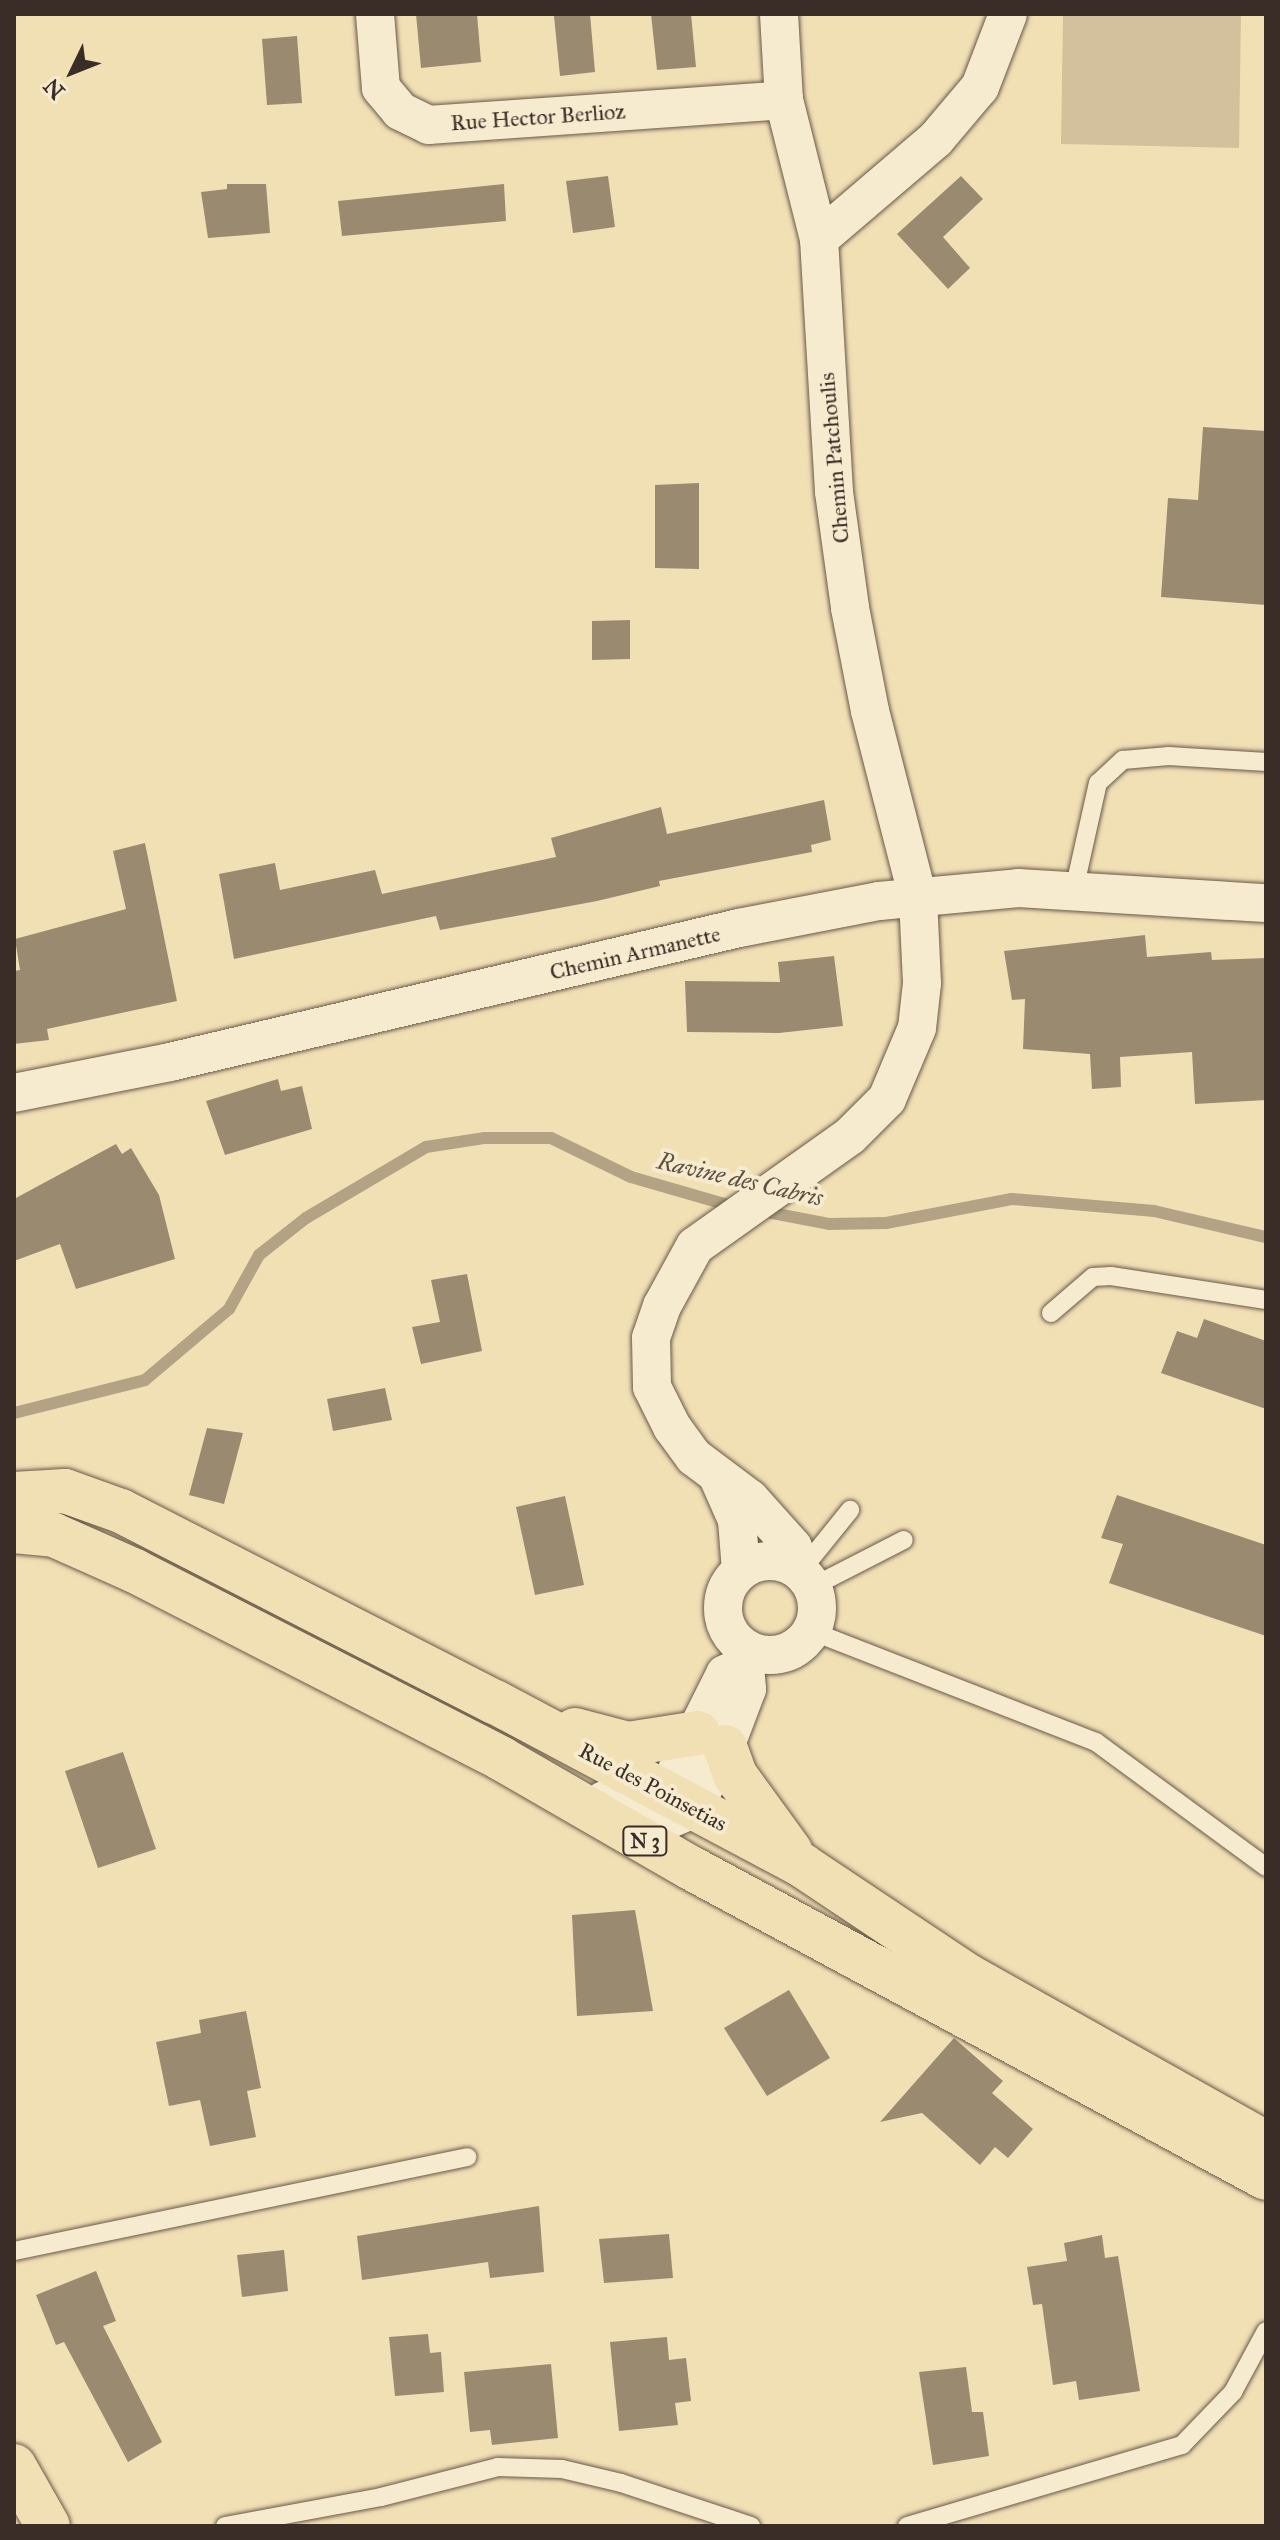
<!DOCTYPE html>
<style>
body{margin:0}
#map{position:relative;width:1280px;height:2540px;overflow:hidden;background:#f2e0b5;font-family:"IM FELL Great Primer",serif}
div>[style]{position:absolute}
[style*='--x']{left:calc(var(--x)*1px);top:calc(var(--y)*1px);width:calc(var(--w)*1px);rotate:calc(var(--a)*1deg)}
.green>*{inset:0;background:#d3c19d}
.stream>*{height:12px;margin:-6px;padding:0 6px;transform-origin:6px;border-radius:6px;background:#b3a384}
.building>*{inset:0;background:#9a8a70}
.roads{filter:drop-shadow(0 0 2px #68594a) drop-shadow(0 0 2px #68594a)}
.service>*{height:18px;margin:-9px;padding:0 9px;transform-origin:9px;border-radius:9px;background:#f7ebcf}
.minor>*{height:38px;margin:-19px;padding:0 19px;transform-origin:19px;border-radius:19px;background:#f7ebcf}
.minor>.ring{margin:-19px;padding:0;box-sizing:content-box;background:none;border:38px solid #f7ebcf;border-radius:50%}
.primary>*{height:44px;margin:-22px;padding:0 22px;transform-origin:22px;border-radius:22px;background:#f2e0b5}
span{translate:-50% -50%;white-space:nowrap;text-align:center;line-height:1.15;-webkit-text-stroke:8px #f7ebcf;paint-order:stroke}
.shield-label span{padding:2px 6px;background:#f7ebcf;border:2px solid;border-radius:6px;-webkit-text-stroke-width:0}
.shield-label{font-size:20px;color:#3a2c26;font-weight:700}
.street-label{font-size:22px;color:#3a2c26}
.water-label{font-size:24px;color:#5e5042;font-style:italic}
.frame{position:absolute;inset:0;border:16px solid #3a2c26;pointer-events:none}
.north{position:absolute;left:32px;top:32px;width:80px;height:80px;-webkit-text-stroke:6px #f7ebcf;paint-order:stroke;rotate:227deg;font-size:22px;font-weight:700;line-height:32px;text-align:center;color:#3a2c26}
.north::after{content:'';display:block;margin:auto;width:28px;height:36px;background:#3a2c26;clip-path:polygon(50% 0,100% 100%,50% 72%,0 100%)}
</style>
<div id="map">
<div class="green">
<div style="clip-path:polygon(1063px 14px,1241px 14px,1239px 148px,1061px 144px)"></div>
</div>
<div class="stream">
<div style="--x:761;--y:1211;--w:69;--a:10.8"></div>
<div style="--x:829;--y:1224;--w:57;--a:-1"></div>
<div style="--x:886;--y:1223;--w:128;--a:-10.8"></div>
<div style="--x:1012;--y:1199;--w:143;--a:4.8"></div>
<div style="--x:1154;--y:1211;--w:115;--a:13.1"></div>
<div style="--x:14;--y:1413;--w:135;--a:-14.1"></div>
<div style="--x:145;--y:1380;--w:110;--a:-40.2"></div>
<div style="--x:229;--y:1309;--w:62;--a:-60.9"></div>
<div style="--x:259;--y:1255;--w:60;--a:-38.2"></div>
<div style="--x:306;--y:1218;--w:139;--a:-30.6"></div>
<div style="--x:426;--y:1147;--w:60;--a:-8.7"></div>
<div style="--x:485;--y:1138;--w:66;--a:0"></div>
<div style="--x:551;--y:1138;--w:89;--a:26"></div>
<div style="--x:631;--y:1177;--w:108;--a:16.1"></div>
</div>
<div class="building">
<div style="clip-path:polygon(416px 14px,477px 14px,481px 62px,421px 68px)"></div>
<div style="clip-path:polygon(590px 14px,595px 72px,560px 76px,554px 16px)"></div>
<div style="clip-path:polygon(651px 14px,691px 14px,696px 67px,657px 70px)"></div>
<div style="clip-path:polygon(297px 36px,302px 103px,267px 105px,262px 39px)"></div>
<div style="clip-path:polygon(608px 176px,615px 227px,573px 233px,566px 181px)"></div>
<div style="clip-path:polygon(961px 176px,983px 199px,943px 237px,970px 268px,948px 289px,897px 234px)"></div>
<div style="clip-path:polygon(227px 184px,266px 184px,270px 233px,208px 238px,201px 192px,227px 189px)"></div>
<div style="clip-path:polygon(504px 184px,506px 221px,342px 236px,338px 201px)"></div>
<div style="clip-path:polygon(1203px 427px,1266px 431px,1266px 605px,1161px 597px,1168px 498px,1198px 500px)"></div>
<div style="clip-path:polygon(699px 483px,699px 569px,655px 568px,655px 485px)"></div>
<div style="clip-path:polygon(630px 620px,630px 659px,592px 660px,592px 621px)"></div>
<div style="clip-path:polygon(824px 800px,831px 840px,811px 845px,812px 852px,659px 881px,660px 886px,597px 901px,440px 930px,436px 916px,234px 959px,219px 874px,275px 863px,280px 890px,375px 870px,382px 894px,556px 857px,551px 838px,661px 807px,667px 834px)"></div>
<div style="clip-path:polygon(145px 843px,177px 1001px,47px 1029px,49px 1040px,14px 1044px,14px 971px,20px 970px,15px 939px,126px 909px,113px 851px)"></div>
<div style="clip-path:polygon(1145px 935px,1147px 957px,1211px 952px,1212px 960px,1266px 958px,1266px 1100px,1195px 1104px,1192px 1052px,1120px 1057px,1121px 1087px,1092px 1089px,1090px 1054px,1023px 1049px,1025px 999px,1012px 1000px,1004px 951px)"></div>
<div style="clip-path:polygon(834px 956px,843px 1026px,779px 1033px,687px 1032px,685px 981px,780px 982px,778px 962px)"></div>
<div style="clip-path:polygon(278px 1079px,281px 1091px,302px 1086px,312px 1129px,225px 1155px,206px 1101px)"></div>
<div style="clip-path:polygon(116px 1144px,122px 1154px,131px 1148px,159px 1195px,175px 1259px,76px 1289px,60px 1244px,14px 1261px,14px 1199px)"></div>
<div style="clip-path:polygon(467px 1274px,482px 1351px,421px 1364px,412px 1327px,440px 1322px,431px 1280px)"></div>
<div style="clip-path:polygon(1204px 1319px,1266px 1341px,1266px 1409px,1161px 1373px,1177px 1331px,1197px 1338px)"></div>
<div style="clip-path:polygon(385px 1388px,392px 1420px,333px 1431px,327px 1399px)"></div>
<div style="clip-path:polygon(207px 1428px,243px 1433px,224px 1504px,189px 1495px)"></div>
<div style="clip-path:polygon(1117px 1495px,1266px 1545px,1266px 1636px,1109px 1583px,1123px 1544px,1101px 1538px)"></div>
<div style="clip-path:polygon(565px 1496px,584px 1585px,535px 1595px,516px 1507px)"></div>
<div style="clip-path:polygon(123px 1752px,156px 1849px,98px 1868px,65px 1771px)"></div>
<div style="clip-path:polygon(635px 1910px,653px 2011px,577px 2016px,572px 1915px)"></div>
<div style="clip-path:polygon(789px 1990px,830px 2058px,767px 2096px,724px 2028px)"></div>
<div style="clip-path:polygon(246px 2011px,261px 2088px,247px 2091px,256px 2137px,210px 2146px,200px 2100px,169px 2106px,156px 2042px,201px 2033px,199px 2020px)"></div>
<div style="clip-path:polygon(954px 2038px,1003px 2081px,992px 2093px,1033px 2129px,1008px 2158px,995px 2147px,980px 2165px,922px 2113px,880px 2122px)"></div>
<div style="clip-path:polygon(539px 2206px,544px 2272px,490px 2278px,488px 2262px,362px 2280px,357px 2236px)"></div>
<div style="clip-path:polygon(669px 2234px,673px 2278px,604px 2283px,599px 2239px)"></div>
<div style="clip-path:polygon(1102px 2235px,1105px 2258px,1118px 2256px,1140px 2391px,1079px 2400px,1076px 2381px,1053px 2385px,1042px 2304px,1033px 2305px,1027px 2267px,1067px 2261px,1064px 2243px)"></div>
<div style="clip-path:polygon(284px 2250px,288px 2291px,242px 2297px,237px 2255px)"></div>
<div style="clip-path:polygon(96px 2271px,116px 2321px,103px 2326px,162px 2442px,128px 2462px,64px 2342px,56px 2345px,36px 2295px)"></div>
<div style="clip-path:polygon(428px 2334px,430px 2353px,441px 2352px,444px 2392px,395px 2396px,389px 2337px)"></div>
<div style="clip-path:polygon(667px 2337px,669px 2360px,686px 2358px,691px 2401px,675px 2403px,678px 2425px,619px 2431px,610px 2342px)"></div>
<div style="clip-path:polygon(551px 2364px,558px 2438px,492px 2445px,490px 2430px,470px 2432px,464px 2372px)"></div>
<div style="clip-path:polygon(966px 2367px,972px 2412px,983px 2412px,989px 2456px,933px 2465px,919px 2372px)"></div>
</div>
<div class="roads">
<div class="service">
<div style="--x:1074;--y:890;--w:110;--a:-77.4"></div>
<div style="--x:1098;--y:783;--w:34;--a:-43"></div>
<div style="--x:1123;--y:760;--w:46;--a:-5"></div>
<div style="--x:1169;--y:756;--w:97;--a:3.5"></div>
<div style="--x:1051;--y:1313;--w:55;--a:-40.6"></div>
<div style="--x:1093;--y:1277;--w:18;--a:-3"></div>
<div style="--x:1111;--y:1276;--w:157;--a:8.8"></div>
<div style="--x:800;--y:1572;--w:80;--a:-51.1"></div>
<div style="--x:812;--y:1587;--w:103;--a:-27.1"></div>
<div style="--x:811;--y:1631;--w:306;--a:21.3"></div>
<div style="--x:1096;--y:1742;--w:211;--a:36.3"></div>
<div style="--x:14;--y:2251;--w:463;--a:-11.7"></div>
<div style="--x:225;--y:2526;--w:159;--a:-10.5"></div>
<div style="--x:381;--y:2497;--w:121;--a:-14.4"></div>
<div style="--x:498;--y:2467;--w:64;--a:1.8"></div>
<div style="--x:562;--y:2469;--w:61;--a:13.3"></div>
<div style="--x:621;--y:2483;--w:137;--a:18.3"></div>
<div style="--x:907;--y:2526;--w:287;--a:-16.4"></div>
<div style="--x:1182;--y:2445;--w:74;--a:-46.1"></div>
<div style="--x:1233;--y:2392;--w:69;--a:-61.6"></div>
</div>
<div class="minor">
<div style="--x:375;--y:14;--w:74;--a:85.4"></div>
<div style="--x:381;--y:88;--w:30;--a:50"></div>
<div style="--x:400;--y:111;--w:32;--a:26"></div>
<div style="--x:429;--y:125;--w:356;--a:-4"></div>
<div style="--x:779;--y:14;--w:86;--a:86.7"></div>
<div style="--x:784;--y:100;--w:143;--a:75.9"></div>
<div style="--x:819;--y:239;--w:253;--a:86.6"></div>
<div style="--x:834;--y:492;--w:117;--a:82.1"></div>
<div style="--x:850;--y:608;--w:105;--a:79"></div>
<div style="--x:870;--y:711;--w:193;--a:75.6"></div>
<div style="--x:918;--y:898;--w:85;--a:87.3"></div>
<div style="--x:922;--y:983;--w:45;--a:96.3"></div>
<div style="--x:917;--y:1028;--w:77;--a:112.9"></div>
<div style="--x:887;--y:1099;--w:52;--a:135"></div>
<div style="--x:850;--y:1136;--w:190;--a:144.6"></div>
<div style="--x:695;--y:1246;--w:68;--a:118.8"></div>
<div style="--x:662;--y:1306;--w:34;--a:109"></div>
<div style="--x:651;--y:1338;--w:49;--a:88.8"></div>
<div style="--x:652;--y:1387;--w:45;--a:63.4"></div>
<div style="--x:672;--y:1427;--w:37;--a:54"></div>
<div style="--x:694;--y:1457;--w:70;--a:36.9"></div>
<div style="--x:750;--y:1499;--w:64;--a:48.1"></div>
<div style="--x:793;--y:1547;--w:26;--a:74"></div>
<div style="--x:819;--y:239;--w:154;--a:-40.5"></div>
<div style="--x:936;--y:139;--w:68;--a:-49.8"></div>
<div style="--x:980;--y:87;--w:78;--a:-69"></div>
<div style="--x:14;--y:1093;--w:159;--a:-11.2"></div>
<div style="--x:170;--y:1062;--w:585;--a:-13.25"></div>
<div style="--x:739;--y:928;--w:143;--a:-10.9"></div>
<div style="--x:879;--y:901;--w:140;--a:-5.3"></div>
<div style="--x:1018;--y:888;--w:248;--a:3.5"></div>
<div style="--x:719;--y:1479;--w:45;--a:66.3"></div>
<div style="--x:737;--y:1520;--w:51;--a:85.5"></div>
<div class="ring" style="left:723px;top:1561px;width:56px;height:56px"></div>
<div style="--x:604;--y:1800;--w:34;--a:27"></div>
<div style="--x:634;--y:1815;--w:30;--a:14"></div>
<div style="--x:663;--y:1822;--w:33;--a:-23"></div>
<div style="--x:693;--y:1809;--w:70;--a:-62.7"></div>
<div style="--x:725;--y:1747;--w:62;--a:-69.2"></div>
<div style="--x:747;--y:1689;--w:24;--a:-95"></div>
<div style="--x:664;--y:1823;--w:29;--a:-88"></div>
<div style="--x:665;--y:1794;--w:134;--a:-63.4"></div>
<div style="--x:725;--y:1674;--w:22;--a:-24"></div>
</div>
<div class="primary">
<div style="--x:14;--y:1494;--w:51;--a:-3.4"></div>
<div style="--x:65;--y:1491;--w:59;--a:19.7"></div>
<div style="--x:121;--y:1511;--w:420;--a:27.1"></div>
<div style="--x:495;--y:1702;--w:349;--a:28"></div>
<div style="--x:803;--y:1866;--w:198;--a:33.7"></div>
<div style="--x:968;--y:1976;--w:342;--a:29.3"></div>
<div style="--x:14;--y:1531;--w:40;--a:5.7"></div>
<div style="--x:54;--y:1535;--w:89;--a:24"></div>
<div style="--x:135;--y:1571;--w:412;--a:27.1"></div>
<div style="--x:502;--y:1759;--w:218;--a:30"></div>
<div style="--x:691;--y:1868;--w:653;--a:28.33"></div>
<div style="--x:575;--y:1730;--w:55;--a:14.8"></div>
<div style="--x:628;--y:1744;--w:71;--a:-8.9"></div>
<div style="--x:725;--y:1747;--w:30;--a:70"></div>
<div style="--x:735;--y:1775;--w:95;--a:54"></div>
<div style="--x:14;--y:2466;--w:69;--a:60.5"></div>
</div>
</div>
<div class="shield-label">
<span style="left:645px;top:1841px">N 3</span>
</div>
<div class="street-label">
<span style="left:538px;top:117px;rotate:-4deg">Rue Hector Berlioz</span>
<span style="left:834px;top:458px;rotate:-95deg">Chemin Patchoulis</span>
<span style="left:635px;top:953px;rotate:-13deg">Chemin Armanette</span>
<span style="left:653px;top:1787px;rotate:28deg">Rue des Poinsetias</span>
</div>
<div class="water-label">
<span style="left:740px;top:1180px;rotate:13deg">Ravine des Cabris</span>
</div>
<div class="frame"></div>
<div class="north">N</div>
</div>
